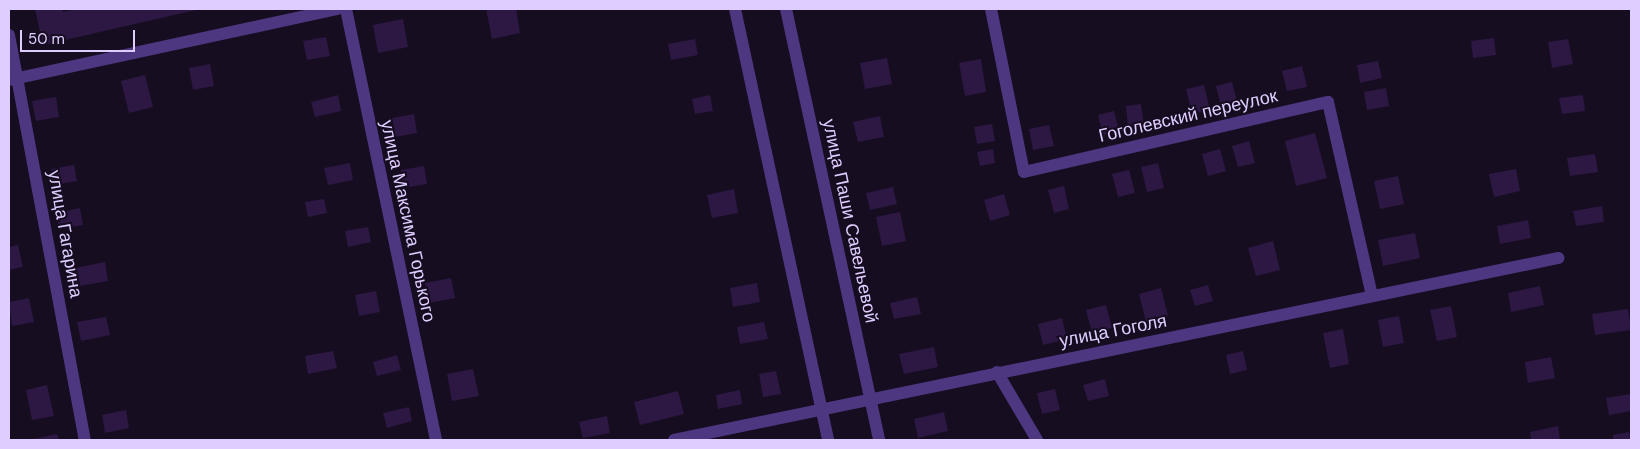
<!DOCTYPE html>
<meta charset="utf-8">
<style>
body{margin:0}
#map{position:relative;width:1640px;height:449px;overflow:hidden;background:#160d21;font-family:"DM Sans",sans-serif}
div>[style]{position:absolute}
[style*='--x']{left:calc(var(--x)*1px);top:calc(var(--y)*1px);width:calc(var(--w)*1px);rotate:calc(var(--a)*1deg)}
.building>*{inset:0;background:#2c1843}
.minor>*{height:12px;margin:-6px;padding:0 6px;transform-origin:6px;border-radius:6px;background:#4d3781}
span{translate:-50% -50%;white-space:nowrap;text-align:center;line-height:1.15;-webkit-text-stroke:4px #160d21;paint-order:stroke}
.street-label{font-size:18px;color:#e0cdff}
.frame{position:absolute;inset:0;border:10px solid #e0cdff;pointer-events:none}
.scale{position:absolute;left:20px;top:30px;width:115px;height:22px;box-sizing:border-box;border:2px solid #e0cdff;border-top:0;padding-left:6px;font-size:15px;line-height:18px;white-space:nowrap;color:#e0cdff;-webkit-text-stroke:4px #160d21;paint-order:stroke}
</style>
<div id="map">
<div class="building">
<div style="clip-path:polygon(35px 9px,63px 9px,63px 12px,76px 9px,196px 10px,43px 45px)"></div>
<div style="clip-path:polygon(486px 9px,516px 9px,520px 33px,492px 39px)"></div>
<div style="clip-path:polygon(403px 19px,408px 47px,378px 53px,373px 25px)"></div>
<div style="clip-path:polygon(326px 37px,330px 56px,307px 60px,303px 41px)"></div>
<div style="clip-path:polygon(1494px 38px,1496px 55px,1473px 58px,1471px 41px)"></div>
<div style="clip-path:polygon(695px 39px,698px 55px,671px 60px,668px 44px)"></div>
<div style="clip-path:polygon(1568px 39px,1573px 64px,1552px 68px,1548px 42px)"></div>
<div style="clip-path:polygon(887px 58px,892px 84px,865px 89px,860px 63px)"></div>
<div style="clip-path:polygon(981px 59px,986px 92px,965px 96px,959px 63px)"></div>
<div style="clip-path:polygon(1378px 61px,1382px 78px,1360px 83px,1357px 65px)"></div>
<div style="clip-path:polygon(210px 64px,214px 86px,193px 90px,189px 68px)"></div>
<div style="clip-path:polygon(1302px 66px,1307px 87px,1287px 91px,1282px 71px)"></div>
<div style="clip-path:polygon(145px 75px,153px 107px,129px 113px,121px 81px)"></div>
<div style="clip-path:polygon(1232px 82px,1237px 102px,1221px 107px,1216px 86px)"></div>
<div style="clip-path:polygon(1204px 85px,1210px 110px,1192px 114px,1186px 89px)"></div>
<div style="clip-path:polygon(1386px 88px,1389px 106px,1367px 110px,1364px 92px)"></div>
<div style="clip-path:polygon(338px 95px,341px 111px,315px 117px,311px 102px)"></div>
<div style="clip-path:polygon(710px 95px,713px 111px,695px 114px,692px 99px)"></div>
<div style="clip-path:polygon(1583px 95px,1585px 111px,1562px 114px,1559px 98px)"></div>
<div style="clip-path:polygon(56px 97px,59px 117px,36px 121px,32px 101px)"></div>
<div style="clip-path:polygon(1141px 104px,1144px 126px,1128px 128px,1126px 106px)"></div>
<div style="clip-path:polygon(1114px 111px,1119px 131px,1103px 135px,1098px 115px)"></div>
<div style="clip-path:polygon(414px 114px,417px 133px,395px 137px,392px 118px)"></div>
<div style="clip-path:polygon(880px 116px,884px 137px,858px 142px,853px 122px)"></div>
<div style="clip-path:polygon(992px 124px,995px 141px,977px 144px,974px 127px)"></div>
<div style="clip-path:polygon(1049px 125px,1054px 146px,1033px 150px,1029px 129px)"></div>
<div style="clip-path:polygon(1315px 133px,1327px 178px,1296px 186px,1285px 141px)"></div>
<div style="clip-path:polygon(1249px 141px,1255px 163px,1238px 167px,1232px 146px)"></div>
<div style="clip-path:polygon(993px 149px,995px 163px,980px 166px,977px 152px)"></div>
<div style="clip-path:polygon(1220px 149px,1226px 171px,1208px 176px,1202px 154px)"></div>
<div style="clip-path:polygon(1595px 154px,1598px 172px,1570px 176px,1567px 158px)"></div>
<div style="clip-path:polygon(350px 163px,353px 180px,328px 185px,324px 168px)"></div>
<div style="clip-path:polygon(1158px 163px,1164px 188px,1147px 192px,1141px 167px)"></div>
<div style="clip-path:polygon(74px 165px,77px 181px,54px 185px,51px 169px)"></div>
<div style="clip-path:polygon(424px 166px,427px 184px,404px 188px,401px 170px)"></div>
<div style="clip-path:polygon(1516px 169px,1520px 191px,1494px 197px,1489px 174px)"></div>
<div style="clip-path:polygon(1129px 170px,1135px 193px,1118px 197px,1112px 174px)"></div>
<div style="clip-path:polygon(1398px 176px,1404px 204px,1380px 209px,1374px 181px)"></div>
<div style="clip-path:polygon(1064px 186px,1069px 209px,1054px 213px,1048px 190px)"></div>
<div style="clip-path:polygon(893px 187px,897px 204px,870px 210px,866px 193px)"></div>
<div style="clip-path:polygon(734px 189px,738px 213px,712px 218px,707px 195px)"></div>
<div style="clip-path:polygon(1004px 194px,1010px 215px,990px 221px,984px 200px)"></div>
<div style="clip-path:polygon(324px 199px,327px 213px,308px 217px,305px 202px)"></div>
<div style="clip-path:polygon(1602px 206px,1604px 222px,1576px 226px,1573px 211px)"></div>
<div style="clip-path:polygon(80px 208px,83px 225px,59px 229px,56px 213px)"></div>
<div style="clip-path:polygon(900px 212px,906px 241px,882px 246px,876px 217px)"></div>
<div style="clip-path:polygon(1528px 220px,1531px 238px,1500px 244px,1497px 226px)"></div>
<div style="clip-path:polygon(368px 227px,371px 242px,348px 247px,345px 231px)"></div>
<div style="clip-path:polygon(1415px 233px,1420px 258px,1383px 266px,1378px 240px)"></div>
<div style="clip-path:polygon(1273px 241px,1280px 270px,1256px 276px,1248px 248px)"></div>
<div style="clip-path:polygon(18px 245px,23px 267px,9px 270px,9px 247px)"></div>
<div style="clip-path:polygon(105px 262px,108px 281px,74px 287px,70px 269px)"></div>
<div style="clip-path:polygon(451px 278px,455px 298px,429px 303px,425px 283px)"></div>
<div style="clip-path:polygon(757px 283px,760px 302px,733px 307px,730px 288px)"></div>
<div style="clip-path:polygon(1208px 285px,1213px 301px,1195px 306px,1190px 290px)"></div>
<div style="clip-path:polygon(1540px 286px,1544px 305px,1511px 312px,1508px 293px)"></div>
<div style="clip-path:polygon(1161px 288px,1168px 316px,1146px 322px,1139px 294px)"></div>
<div style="clip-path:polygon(376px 291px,380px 312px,359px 316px,355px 295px)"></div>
<div style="clip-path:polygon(917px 297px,921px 314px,894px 319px,890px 303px)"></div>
<div style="clip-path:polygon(29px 298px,34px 322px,12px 326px,9px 302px)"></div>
<div style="clip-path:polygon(1106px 305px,1112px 328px,1092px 333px,1086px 310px)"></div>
<div style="clip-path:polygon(1451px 306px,1457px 337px,1437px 341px,1430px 310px)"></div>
<div style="clip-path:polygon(1628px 309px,1631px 330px,1595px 335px,1592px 314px)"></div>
<div style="clip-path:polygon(1399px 316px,1404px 343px,1383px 347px,1378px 320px)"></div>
<div style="clip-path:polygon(106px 317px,110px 335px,81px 341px,77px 322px)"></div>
<div style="clip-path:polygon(1062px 318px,1067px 339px,1043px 345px,1038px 324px)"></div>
<div style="clip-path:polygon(764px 322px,768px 339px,740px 344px,737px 327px)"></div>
<div style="clip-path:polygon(1343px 329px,1349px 364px,1330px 368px,1323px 333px)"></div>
<div style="clip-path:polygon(934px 347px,938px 367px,904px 374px,899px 354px)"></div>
<div style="clip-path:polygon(333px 351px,337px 368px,308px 374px,305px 356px)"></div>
<div style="clip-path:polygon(1243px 351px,1247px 370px,1230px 374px,1226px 355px)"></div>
<div style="clip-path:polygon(397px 355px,401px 370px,377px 376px,373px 362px)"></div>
<div style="clip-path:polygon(1551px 357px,1555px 378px,1528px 383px,1525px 362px)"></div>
<div style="clip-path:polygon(473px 369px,479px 396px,452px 401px,447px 374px)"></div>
<div style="clip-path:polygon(776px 371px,781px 394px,763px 397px,759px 374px)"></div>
<div style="clip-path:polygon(1105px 379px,1109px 396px,1088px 401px,1083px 385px)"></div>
<div style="clip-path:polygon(47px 385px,54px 416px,32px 420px,26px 390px)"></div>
<div style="clip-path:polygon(1055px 389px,1060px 410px,1042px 414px,1037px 393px)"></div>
<div style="clip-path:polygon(740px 390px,742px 404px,718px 409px,716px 395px)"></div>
<div style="clip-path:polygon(678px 391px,684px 414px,640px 425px,634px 402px)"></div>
<div style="clip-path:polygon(1631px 394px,1631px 411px,1609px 415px,1606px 398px)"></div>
<div style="clip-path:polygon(409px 407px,412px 421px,387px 428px,383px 413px)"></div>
<div style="clip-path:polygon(126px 410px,129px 428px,105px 433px,102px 415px)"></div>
<div style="clip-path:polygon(944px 412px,948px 431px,918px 438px,914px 419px)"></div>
<div style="clip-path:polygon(607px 416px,610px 433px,583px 438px,579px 422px)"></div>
<div style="clip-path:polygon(1558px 426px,1560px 440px,1531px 440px,1530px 432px)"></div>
<div style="clip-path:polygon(1629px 432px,1631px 440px,1613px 440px,1613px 435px)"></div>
<div style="clip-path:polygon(57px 434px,59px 440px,34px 440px,33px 439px)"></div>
</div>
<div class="minor">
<div style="--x:346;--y:9;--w:440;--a:78.2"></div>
<div style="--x:735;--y:9;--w:441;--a:77.8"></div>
<div style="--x:786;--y:9;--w:441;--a:77.8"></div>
<div style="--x:991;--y:9;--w:166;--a:78.6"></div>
<div style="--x:1024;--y:172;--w:312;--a:-13"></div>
<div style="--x:1328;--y:102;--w:199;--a:77.2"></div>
<div style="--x:9;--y:35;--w:412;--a:79.4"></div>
<div style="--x:9;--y:80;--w:336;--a:-12.2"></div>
<div style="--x:997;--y:372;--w:79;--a:59.5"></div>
<div style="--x:674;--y:440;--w:903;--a:-11.63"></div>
</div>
<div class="street-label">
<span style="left:1188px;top:116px;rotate:-13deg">Гоголевский переулок</span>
<span style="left:408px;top:221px;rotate:78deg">улица Максима Горького</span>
<span style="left:850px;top:221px;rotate:78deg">улица Паши Савельевой</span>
<span style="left:65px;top:234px;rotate:80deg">улица Гагарина</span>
<span style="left:1113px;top:331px;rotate:-11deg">улица Гоголя</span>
</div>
<div class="frame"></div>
<div class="scale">50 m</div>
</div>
